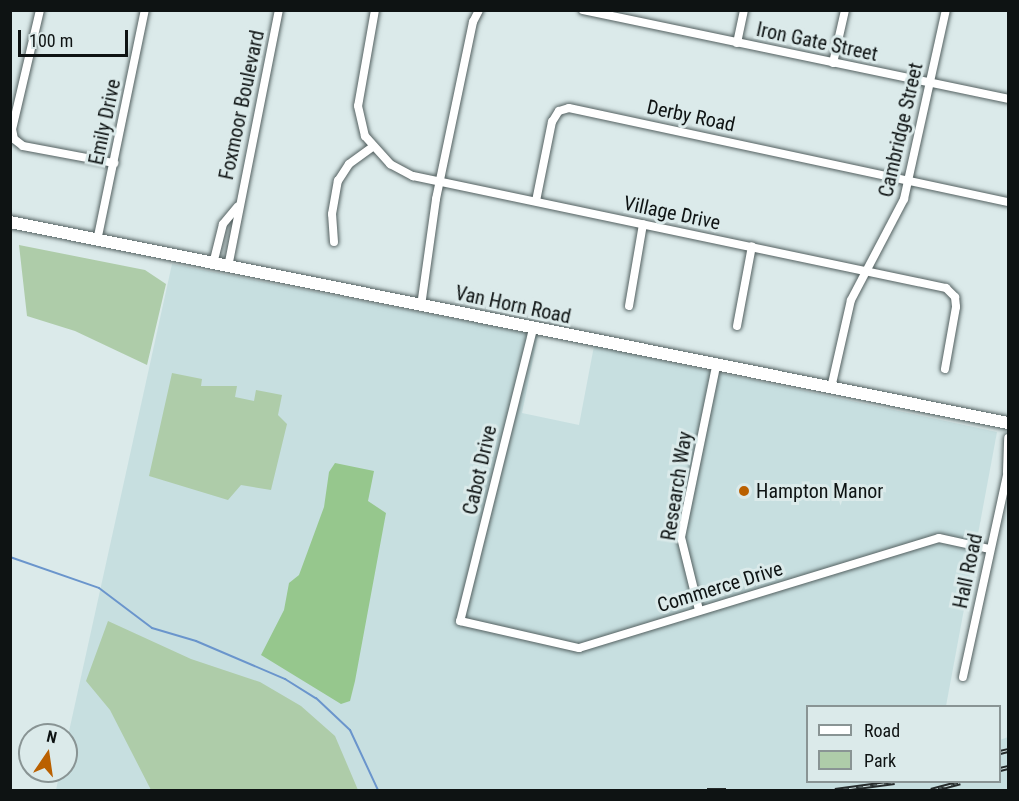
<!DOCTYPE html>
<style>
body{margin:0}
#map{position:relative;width:1019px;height:801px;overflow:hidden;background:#dbeaea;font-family:"Roboto Condensed",sans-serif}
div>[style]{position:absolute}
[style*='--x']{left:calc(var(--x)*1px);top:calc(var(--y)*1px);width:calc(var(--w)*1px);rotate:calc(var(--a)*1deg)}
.built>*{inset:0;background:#c7dfe0}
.green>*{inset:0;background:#aecca9}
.forest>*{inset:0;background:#96c78d}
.stream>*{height:2px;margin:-1px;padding:0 1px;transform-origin:1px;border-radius:1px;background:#6a95cc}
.roads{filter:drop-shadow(0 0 2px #536060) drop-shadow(0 0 2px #536060)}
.street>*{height:8px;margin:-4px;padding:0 4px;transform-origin:4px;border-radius:4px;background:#fff}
.secondary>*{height:12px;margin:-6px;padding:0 6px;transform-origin:6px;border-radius:6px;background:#fff}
.rail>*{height:4.5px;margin-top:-2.25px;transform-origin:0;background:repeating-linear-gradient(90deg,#dbeaea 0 7px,#252b2b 0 14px);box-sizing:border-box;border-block:2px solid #252b2b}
.dots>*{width:16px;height:16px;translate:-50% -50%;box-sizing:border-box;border:3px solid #dbeaea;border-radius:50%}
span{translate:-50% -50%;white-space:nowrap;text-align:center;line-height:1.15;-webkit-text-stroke:6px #dbeaea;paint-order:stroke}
.street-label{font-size:20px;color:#0e1313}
.poi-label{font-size:20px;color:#0e1313}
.left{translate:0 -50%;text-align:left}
.frame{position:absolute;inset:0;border:12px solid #0e1313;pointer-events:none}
.legend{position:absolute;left:806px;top:705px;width:195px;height:78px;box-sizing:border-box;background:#dbeaea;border:2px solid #899494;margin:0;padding:8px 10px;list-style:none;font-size:18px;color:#0e1313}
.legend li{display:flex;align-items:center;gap:12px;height:30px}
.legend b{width:30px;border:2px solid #899494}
.north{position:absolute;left:18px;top:723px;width:60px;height:60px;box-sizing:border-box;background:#dbeaea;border:2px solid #899494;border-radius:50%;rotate:13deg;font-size:16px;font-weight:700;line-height:24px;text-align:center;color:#0e1313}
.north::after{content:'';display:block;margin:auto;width:21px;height:27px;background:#ba6000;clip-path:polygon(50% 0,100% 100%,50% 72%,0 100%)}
.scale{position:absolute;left:18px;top:30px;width:110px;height:27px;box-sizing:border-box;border:3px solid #0e1313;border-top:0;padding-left:8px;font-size:18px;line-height:21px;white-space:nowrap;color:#0e1313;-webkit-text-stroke:4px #dbeaea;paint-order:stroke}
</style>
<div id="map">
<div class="built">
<div style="clip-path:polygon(172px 264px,538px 335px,522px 413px,579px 425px,594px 346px,997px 432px,946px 706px,808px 706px,808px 782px,1000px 782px,1000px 740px,1008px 737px,1008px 790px,56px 790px,60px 771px,66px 771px,66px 745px)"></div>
</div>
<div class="green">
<div style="clip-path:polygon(19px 245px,145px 270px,166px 284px,147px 365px,75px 331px,27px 316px)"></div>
<div style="clip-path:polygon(172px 373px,202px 379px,201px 386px,237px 386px,235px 397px,254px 401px,256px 390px,282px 395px,278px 415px,287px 424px,271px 490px,241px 485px,228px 500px,149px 476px)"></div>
<div style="clip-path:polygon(108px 621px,191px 659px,260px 682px,301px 706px,335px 736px,358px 790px,151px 790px,110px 710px,86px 681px)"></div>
</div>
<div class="forest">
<div style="clip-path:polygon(335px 463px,374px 471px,368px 501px,386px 513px,355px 681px,350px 701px,341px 704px,261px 655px,284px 610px,289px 583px,299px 575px,324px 507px,329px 472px)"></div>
</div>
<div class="stream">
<div style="--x:10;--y:557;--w:94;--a:19.2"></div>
<div style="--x:99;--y:588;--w:66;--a:37"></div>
<div style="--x:152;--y:628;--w:46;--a:16.5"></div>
<div style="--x:196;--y:641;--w:97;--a:23.1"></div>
<div style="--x:285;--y:679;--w:36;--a:32"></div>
<div style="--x:316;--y:698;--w:47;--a:43.3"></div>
<div style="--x:350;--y:730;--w:66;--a:65"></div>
</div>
<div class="roads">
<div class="street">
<div style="--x:40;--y:10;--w:122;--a:103.2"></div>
<div style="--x:12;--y:129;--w:10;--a:79"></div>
<div style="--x:14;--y:139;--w:11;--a:38"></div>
<div style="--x:23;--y:146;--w:93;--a:10.6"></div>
<div style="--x:375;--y:10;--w:97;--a:100"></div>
<div style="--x:358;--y:106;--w:31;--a:77"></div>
<div style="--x:365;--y:136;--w:38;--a:48"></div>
<div style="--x:390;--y:164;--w:26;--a:28"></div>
<div style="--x:413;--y:176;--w:545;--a:11.87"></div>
<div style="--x:946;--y:288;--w:13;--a:45"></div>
<div style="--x:955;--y:297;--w:10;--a:84"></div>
<div style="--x:956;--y:307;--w:63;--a:100.1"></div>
<div style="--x:583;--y:10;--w:434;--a:11.8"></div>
<div style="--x:737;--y:43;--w:34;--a:-78"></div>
<div style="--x:833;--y:63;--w:54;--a:-77.2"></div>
<div style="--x:536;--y:201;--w:81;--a:-78.6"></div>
<div style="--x:552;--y:122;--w:13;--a:-58"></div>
<div style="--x:559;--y:111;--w:10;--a:-17"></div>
<div style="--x:569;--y:108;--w:449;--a:12.1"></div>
<div style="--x:97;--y:241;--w:236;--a:-78.3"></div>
<div style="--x:334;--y:242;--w:28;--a:-94"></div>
<div style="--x:332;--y:214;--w:34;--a:-80"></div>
<div style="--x:338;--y:181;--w:20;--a:-57"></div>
<div style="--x:349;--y:164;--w:29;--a:-36"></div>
<div style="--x:213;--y:264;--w:41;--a:-76"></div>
<div style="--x:223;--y:224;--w:23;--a:-50"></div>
<div style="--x:228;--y:267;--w:262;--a:-78.8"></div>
<div style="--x:421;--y:306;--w:108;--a:-82"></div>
<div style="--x:436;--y:199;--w:181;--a:-78.2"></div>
<div style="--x:473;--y:22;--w:13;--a:-63"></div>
<div style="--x:629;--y:306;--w:83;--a:-80.3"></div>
<div style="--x:737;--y:326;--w:81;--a:-79.4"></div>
<div style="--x:533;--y:329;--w:301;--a:104"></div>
<div style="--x:460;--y:621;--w:122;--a:12.8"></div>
<div style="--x:579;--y:648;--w:376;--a:-17"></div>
<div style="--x:939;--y:538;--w:51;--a:12.4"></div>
<div style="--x:831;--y:388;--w:90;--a:-77.2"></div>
<div style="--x:851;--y:300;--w:114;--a:-62.3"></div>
<div style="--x:904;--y:199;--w:194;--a:-77.5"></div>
<div style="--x:1007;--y:472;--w:34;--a:-88"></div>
<div style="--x:699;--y:610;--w:75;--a:-103.9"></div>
<div style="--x:681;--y:537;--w:175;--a:-78.4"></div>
<div style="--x:963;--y:677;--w:212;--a:-77.7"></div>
</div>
<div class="secondary">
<div style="--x:10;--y:222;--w:1018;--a:11.39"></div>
</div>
</div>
<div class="rail">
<div style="--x:1000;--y:752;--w:8;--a:-14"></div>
<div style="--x:1000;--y:769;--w:8;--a:-14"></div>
<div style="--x:707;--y:790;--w:19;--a:0"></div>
<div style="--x:835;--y:790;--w:60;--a:-7.7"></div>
<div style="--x:931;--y:790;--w:30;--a:-15"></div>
</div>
<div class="dots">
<div style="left:744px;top:491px;background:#ba6000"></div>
</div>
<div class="street-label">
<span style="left:817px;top:42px;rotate:12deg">Iron Gate Street</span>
<span style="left:242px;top:105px;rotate:-78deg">Foxmoor Boulevard</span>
<span style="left:691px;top:116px;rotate:12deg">Derby Road</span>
<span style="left:105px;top:122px;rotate:-78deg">Emily Drive</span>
<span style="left:901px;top:130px;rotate:-77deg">Cambridge Street</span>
<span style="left:672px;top:213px;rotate:12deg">Village Drive</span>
<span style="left:513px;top:305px;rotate:12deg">Van Horn Road</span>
<span style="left:480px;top:470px;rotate:-77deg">Cabot Drive</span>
<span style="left:677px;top:486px;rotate:-81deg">Research Way</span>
<span style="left:968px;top:571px;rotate:-78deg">Hall Road</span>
<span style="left:720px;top:587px;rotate:-17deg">Commerce Drive</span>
</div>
<div class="poi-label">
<span class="left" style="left:756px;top:491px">Hampton Manor</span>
</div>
<div class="frame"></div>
<ul class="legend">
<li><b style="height:8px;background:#fff"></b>Road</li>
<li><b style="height:16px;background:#aecca9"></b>Park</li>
</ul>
<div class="north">N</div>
<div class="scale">100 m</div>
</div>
